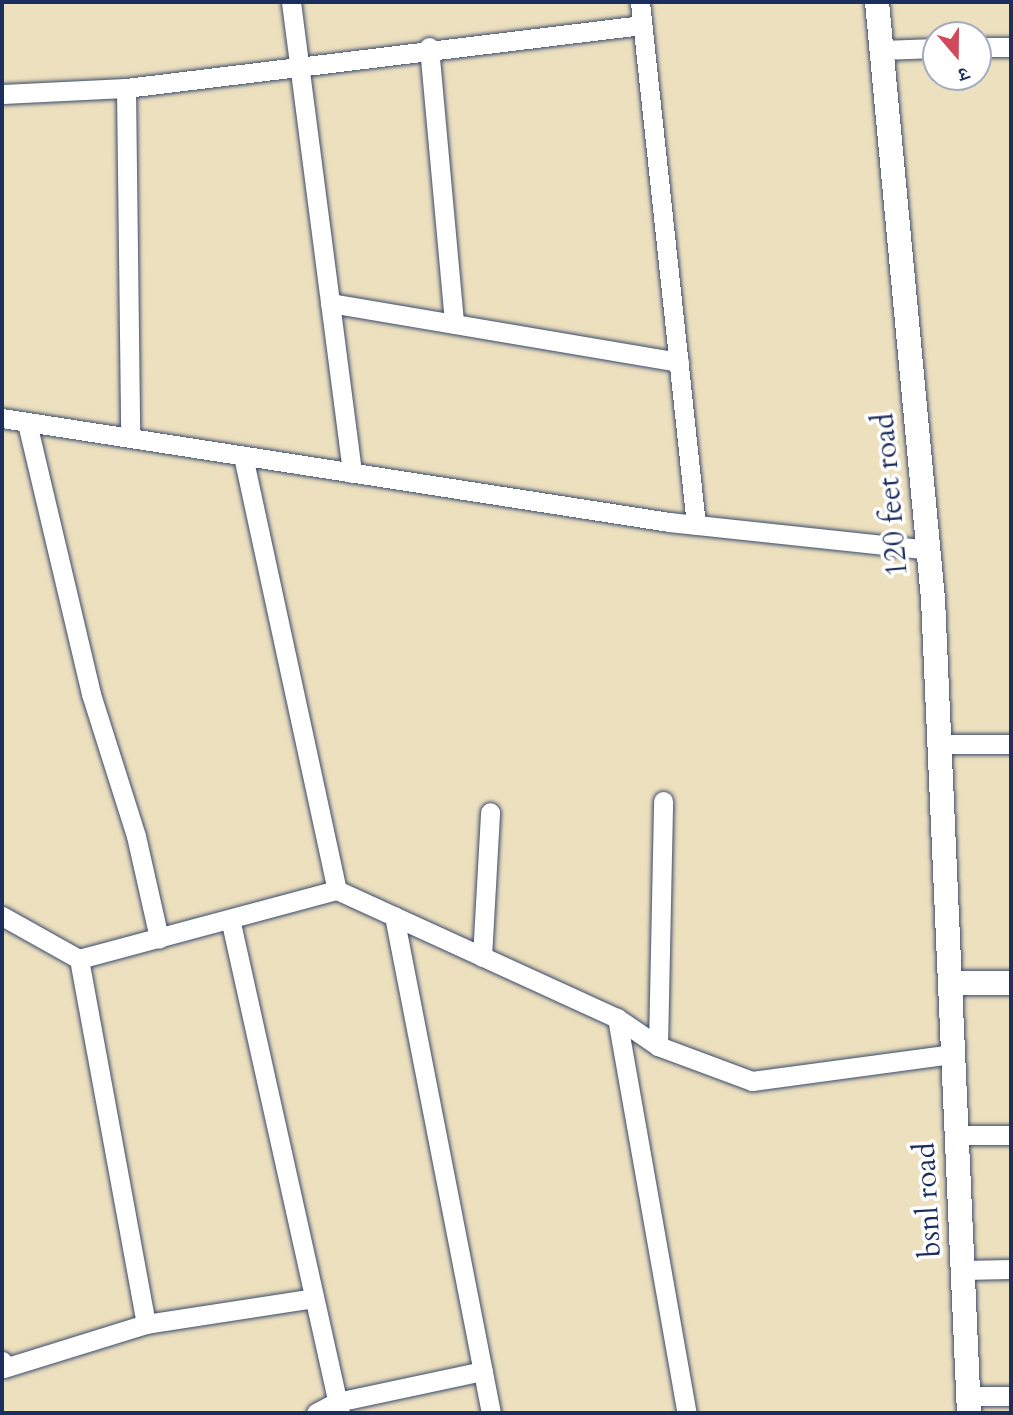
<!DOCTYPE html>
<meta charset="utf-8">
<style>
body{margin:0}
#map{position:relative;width:1013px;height:1415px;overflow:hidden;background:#ede0bf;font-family:Cardo,"Noto Serif Devanagari",serif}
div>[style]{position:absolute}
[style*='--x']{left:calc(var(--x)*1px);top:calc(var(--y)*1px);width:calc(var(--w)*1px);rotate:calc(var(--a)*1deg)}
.roads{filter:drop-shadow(0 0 2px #3a4a6d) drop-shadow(0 0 2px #3a4a6d)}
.minor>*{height:19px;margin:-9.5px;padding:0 9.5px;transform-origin:9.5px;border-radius:9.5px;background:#fff}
.tertiary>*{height:24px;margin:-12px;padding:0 12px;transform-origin:12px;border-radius:12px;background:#fff}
span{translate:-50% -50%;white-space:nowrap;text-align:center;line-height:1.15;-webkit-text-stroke:7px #fff;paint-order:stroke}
.street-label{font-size:30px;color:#1b2f5e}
.frame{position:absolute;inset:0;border:4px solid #1b2f5e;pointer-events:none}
.north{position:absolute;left:922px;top:21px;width:70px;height:70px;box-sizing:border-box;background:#fff;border:2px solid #a4acbf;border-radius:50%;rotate:160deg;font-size:19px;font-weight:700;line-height:28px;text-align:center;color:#1b2f5e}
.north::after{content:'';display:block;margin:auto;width:24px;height:32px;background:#d1495b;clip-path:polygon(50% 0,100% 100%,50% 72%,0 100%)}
</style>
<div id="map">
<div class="roads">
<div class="minor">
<div style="--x:291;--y:2;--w:475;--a:82.6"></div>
<div style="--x:640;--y:2;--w:526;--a:83.89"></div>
<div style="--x:429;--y:47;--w:278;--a:84.8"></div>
<div style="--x:978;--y:47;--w:33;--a:0"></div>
<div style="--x:881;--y:50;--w:55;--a:-2.1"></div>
<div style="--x:126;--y:88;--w:350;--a:89.3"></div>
<div style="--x:2;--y:94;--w:124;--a:-2.8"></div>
<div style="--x:126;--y:88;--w:520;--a:-6.96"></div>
<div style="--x:330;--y:303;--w:354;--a:9.6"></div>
<div style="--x:2;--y:418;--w:675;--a:8.86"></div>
<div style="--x:669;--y:522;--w:262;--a:6.1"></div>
<div style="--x:27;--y:423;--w:278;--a:76.7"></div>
<div style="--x:91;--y:694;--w:149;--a:72.4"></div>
<div style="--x:136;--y:836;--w:105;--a:77.3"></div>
<div style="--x:243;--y:456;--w:444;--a:77.8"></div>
<div style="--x:337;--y:890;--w:308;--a:24.6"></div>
<div style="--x:617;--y:1018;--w:50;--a:34.3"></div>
<div style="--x:658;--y:1046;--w:100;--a:20.4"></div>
<div style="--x:752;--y:1081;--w:203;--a:-7.7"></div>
<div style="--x:939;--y:744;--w:72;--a:0"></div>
<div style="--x:2;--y:916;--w:88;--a:29.2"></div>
<div style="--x:79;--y:959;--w:267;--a:-15"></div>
<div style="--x:394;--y:916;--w:506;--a:78.96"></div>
<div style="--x:231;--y:923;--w:502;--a:77.46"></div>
<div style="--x:482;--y:957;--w:145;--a:-86.8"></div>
<div style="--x:79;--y:959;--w:371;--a:79.6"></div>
<div style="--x:617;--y:1018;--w:401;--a:80"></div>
<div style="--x:658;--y:1046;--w:245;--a:-88.8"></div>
<div style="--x:956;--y:1135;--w:55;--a:0"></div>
<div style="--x:962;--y:1270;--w:49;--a:-1.2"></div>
<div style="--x:2;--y:1361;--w:7;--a:74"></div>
<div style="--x:4;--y:1368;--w:149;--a:-17.2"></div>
<div style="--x:146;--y:1324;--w:170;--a:-8.8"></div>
<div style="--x:968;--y:1396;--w:43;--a:0"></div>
<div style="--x:316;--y:1413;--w:24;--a:-28"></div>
<div style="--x:337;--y:1402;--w:149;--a:-12"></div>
</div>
<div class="tertiary">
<div style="--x:877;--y:2;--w:600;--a:84.64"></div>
<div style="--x:933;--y:599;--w:815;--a:87.47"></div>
<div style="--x:950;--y:983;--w:61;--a:0"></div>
</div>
</div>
<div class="street-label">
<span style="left:891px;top:495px;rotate:-95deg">120 feet road</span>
<span style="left:928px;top:1200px;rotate:-93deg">bsnl road</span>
</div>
<div class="frame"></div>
<div class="north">उ</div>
</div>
